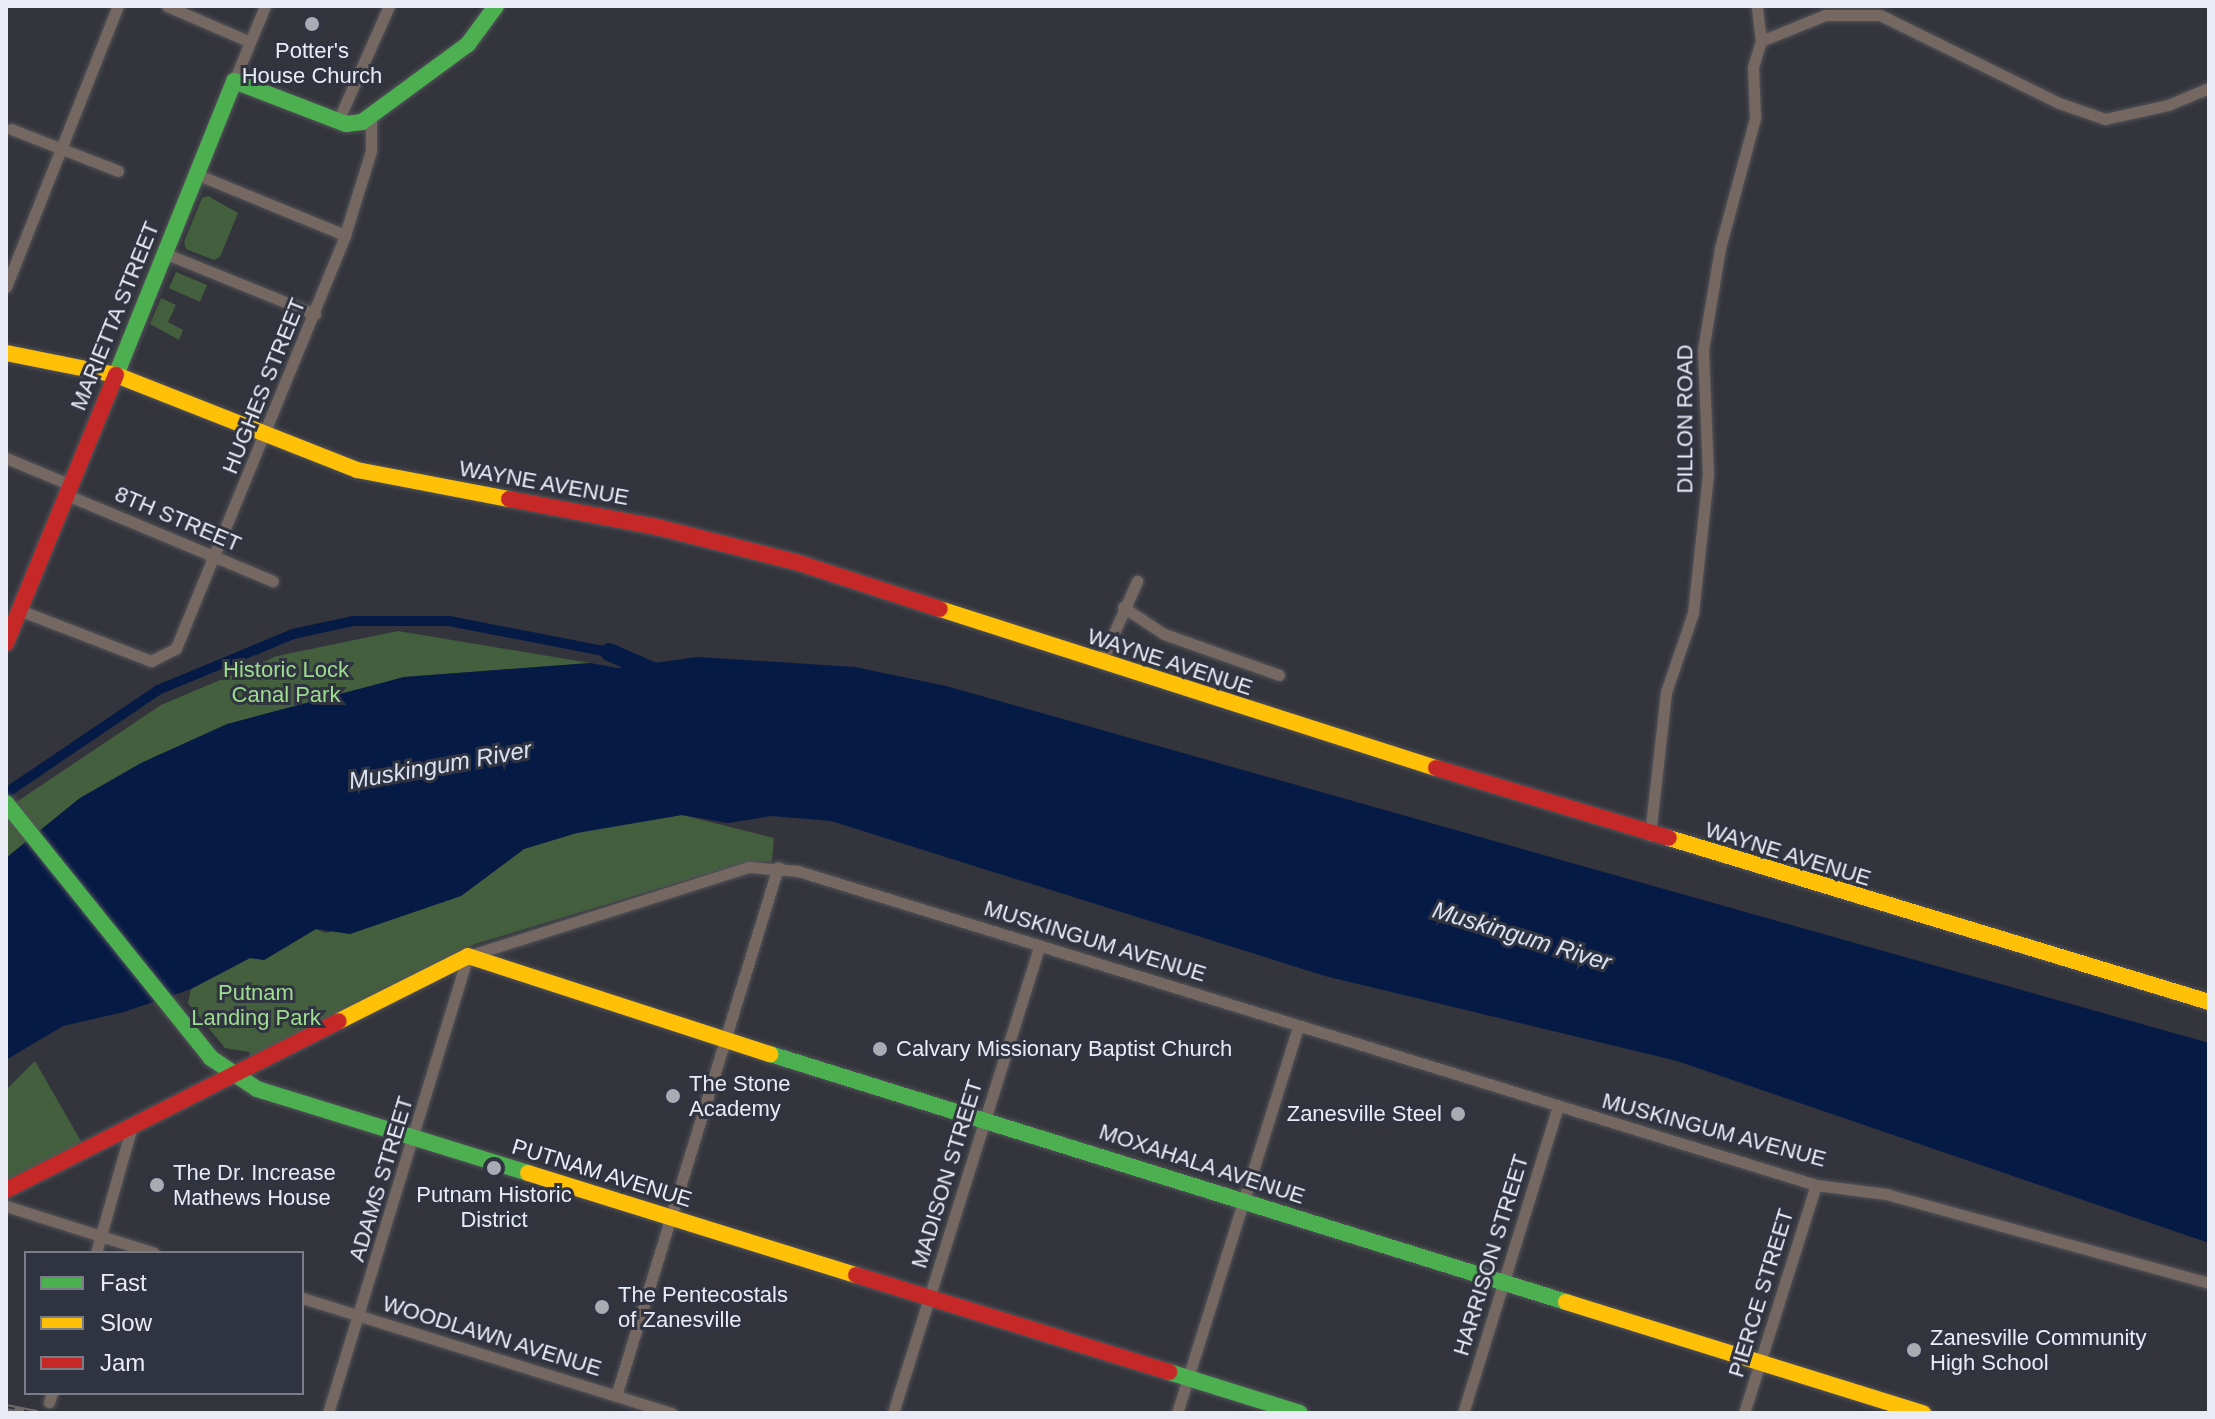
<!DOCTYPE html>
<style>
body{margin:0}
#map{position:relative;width:2215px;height:1419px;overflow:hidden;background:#34353c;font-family:Helvetica,sans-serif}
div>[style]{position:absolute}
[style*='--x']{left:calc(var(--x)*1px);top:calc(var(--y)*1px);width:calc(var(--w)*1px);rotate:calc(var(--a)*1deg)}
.green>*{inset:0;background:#435f3d}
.water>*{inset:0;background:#061a46}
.canal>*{height:10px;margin:-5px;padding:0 5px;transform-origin:5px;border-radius:5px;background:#061a46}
.river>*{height:18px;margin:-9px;padding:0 9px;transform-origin:9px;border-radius:9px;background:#061a46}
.roads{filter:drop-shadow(0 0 2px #525359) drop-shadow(0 0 2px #525359)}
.street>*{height:11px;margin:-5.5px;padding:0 5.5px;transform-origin:5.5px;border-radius:5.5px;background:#756761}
.fast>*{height:16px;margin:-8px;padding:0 8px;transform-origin:8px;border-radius:8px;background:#4caf50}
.slow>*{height:16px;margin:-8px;padding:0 8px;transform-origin:8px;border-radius:8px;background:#ffc107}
.jam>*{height:16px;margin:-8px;padding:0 8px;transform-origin:8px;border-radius:8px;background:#c62828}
.rail>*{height:6px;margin-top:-3px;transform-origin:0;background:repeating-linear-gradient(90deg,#303340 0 9px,#706a6a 0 18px);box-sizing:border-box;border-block:2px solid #706a6a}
.dots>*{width:22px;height:22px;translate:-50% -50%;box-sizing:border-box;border:4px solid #303340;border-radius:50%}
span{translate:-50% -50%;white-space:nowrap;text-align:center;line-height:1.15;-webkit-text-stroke:6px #303340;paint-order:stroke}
.poi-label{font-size:22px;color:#eaecf5}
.left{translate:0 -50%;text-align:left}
.right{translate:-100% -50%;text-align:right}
.street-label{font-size:22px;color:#eaecf5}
.park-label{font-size:22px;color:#9edd8e}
.water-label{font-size:24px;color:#d8e2f3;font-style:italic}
.frame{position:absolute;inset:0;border:8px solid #eaecf5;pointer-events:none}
.legend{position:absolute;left:24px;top:1251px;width:280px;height:144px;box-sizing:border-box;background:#303340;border:2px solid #7a7d88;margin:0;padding:10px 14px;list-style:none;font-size:24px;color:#eaecf5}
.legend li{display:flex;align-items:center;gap:16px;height:40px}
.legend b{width:40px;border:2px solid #7a7d88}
</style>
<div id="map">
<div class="green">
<div style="clip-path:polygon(208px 196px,238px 213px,220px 257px,214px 260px,186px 249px,184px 242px,202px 198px)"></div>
<div style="clip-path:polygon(176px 272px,207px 285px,200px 302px,169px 288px)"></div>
<div style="clip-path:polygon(161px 298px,176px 305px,168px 322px,183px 330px,179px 340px,150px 324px)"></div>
<div style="clip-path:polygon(398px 631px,590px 663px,404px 677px,158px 755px,80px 798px,6px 858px,6px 809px,161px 705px,277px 656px)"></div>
<div style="clip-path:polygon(682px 815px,774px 838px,772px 861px,740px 864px,475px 944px,251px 1057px,249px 1052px,225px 1048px,188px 1003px,191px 989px,250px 958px,264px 960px,316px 929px,326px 933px,461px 896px,524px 849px,577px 832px)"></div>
<div style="clip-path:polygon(35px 1061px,82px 1143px,6px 1182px,6px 1090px)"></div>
</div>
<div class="water">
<div style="clip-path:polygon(697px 657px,855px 667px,946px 686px,2209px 1043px,2209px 1243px,1677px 1061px,1325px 976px,831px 821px,771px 816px,728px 823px,682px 815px,577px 833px,524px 849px,461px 896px,350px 934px,316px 929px,264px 960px,250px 958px,191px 989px,124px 1012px,63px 1026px,6px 1060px,6px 858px,80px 798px,141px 763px,227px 724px,404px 677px,590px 663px,618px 668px)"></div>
</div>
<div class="canal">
<div style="--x:6;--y:793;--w:184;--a:-34.1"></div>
<div style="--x:158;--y:690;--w:146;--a:-22.5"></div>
<div style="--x:293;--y:634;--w:61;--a:-12.2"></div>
<div style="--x:353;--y:621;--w:96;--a:0"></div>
<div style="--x:449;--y:621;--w:163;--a:11"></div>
</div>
<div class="river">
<div style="--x:609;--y:652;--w:58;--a:23.5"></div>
</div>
<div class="roads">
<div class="street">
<div style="--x:167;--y:6;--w:90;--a:23.4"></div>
<div style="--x:1761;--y:41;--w:69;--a:-22.1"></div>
<div style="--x:1825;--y:15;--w:55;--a:0"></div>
<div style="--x:1880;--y:15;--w:199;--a:26.2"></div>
<div style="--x:2059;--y:103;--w:49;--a:19.2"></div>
<div style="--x:2105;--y:119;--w:65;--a:-12.5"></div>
<div style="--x:2168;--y:105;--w:44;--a:-22.5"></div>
<div style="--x:234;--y:81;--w:81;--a:-67.5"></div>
<div style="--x:338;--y:121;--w:126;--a:-66.1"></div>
<div style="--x:11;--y:129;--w:115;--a:21.4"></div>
<div style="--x:196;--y:174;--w:161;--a:22.3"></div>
<div style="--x:164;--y:253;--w:163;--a:22"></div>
<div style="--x:6;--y:287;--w:302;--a:-68.3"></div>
<div style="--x:6;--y:458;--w:70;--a:22.6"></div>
<div style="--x:67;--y:495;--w:223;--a:22.7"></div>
<div style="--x:1123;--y:607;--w:49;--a:33.4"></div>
<div style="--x:1164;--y:634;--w:122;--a:19.6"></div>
<div style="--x:19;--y:610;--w:142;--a:21.1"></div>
<div style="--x:151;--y:661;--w:28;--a:-27"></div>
<div style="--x:176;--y:648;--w:446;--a:-67.7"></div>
<div style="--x:345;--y:235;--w:88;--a:-72.8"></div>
<div style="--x:371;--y:151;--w:33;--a:-90"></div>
<div style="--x:1101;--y:662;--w:89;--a:-66"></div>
<div style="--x:1650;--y:835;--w:144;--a:-83.6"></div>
<div style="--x:1666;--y:692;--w:83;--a:-71.1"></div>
<div style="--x:1693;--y:613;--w:140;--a:-83.8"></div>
<div style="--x:1708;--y:474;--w:124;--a:-92.3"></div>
<div style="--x:1703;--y:350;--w:103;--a:-80.5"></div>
<div style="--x:1720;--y:248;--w:135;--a:-74.9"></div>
<div style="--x:1755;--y:118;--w:51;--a:-92.2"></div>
<div style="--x:1753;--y:67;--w:27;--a:-73"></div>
<div style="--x:1761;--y:41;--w:35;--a:-97"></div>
<div style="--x:6;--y:1206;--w:155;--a:17.6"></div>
<div style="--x:96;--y:1253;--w:132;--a:-74.2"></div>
<div style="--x:302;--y:1298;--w:387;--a:17.3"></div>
<div style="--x:616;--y:1396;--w:553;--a:-72.97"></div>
<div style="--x:49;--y:1402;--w:9;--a:-72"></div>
<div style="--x:328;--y:1413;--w:478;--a:-73"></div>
<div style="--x:468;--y:956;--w:295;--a:-17.6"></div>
<div style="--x:749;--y:867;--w:49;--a:4.7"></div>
<div style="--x:798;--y:871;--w:1065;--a:17.14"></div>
<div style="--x:1816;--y:1185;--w:71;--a:7.3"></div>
<div style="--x:1886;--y:1194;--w:335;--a:15.4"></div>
<div style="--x:893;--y:1413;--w:489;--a:-72.6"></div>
<div style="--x:1177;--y:1413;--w:405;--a:-72.6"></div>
<div style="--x:1463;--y:1413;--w:318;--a:-72.8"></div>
<div style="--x:1744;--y:1413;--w:239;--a:-72.5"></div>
</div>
<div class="fast">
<div style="--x:116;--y:375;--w:317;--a:-68.1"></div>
<div style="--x:234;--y:81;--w:120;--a:21"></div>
<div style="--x:346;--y:124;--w:16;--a:-7"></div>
<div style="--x:362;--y:122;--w:132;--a:-36.3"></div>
<div style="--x:468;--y:44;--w:47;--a:-53.6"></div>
<div style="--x:6;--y:803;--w:327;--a:51.2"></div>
<div style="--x:211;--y:1058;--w:55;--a:34"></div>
<div style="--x:257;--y:1089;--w:284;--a:17.2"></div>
<div style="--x:770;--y:1054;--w:834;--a:17.3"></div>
<div style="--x:1169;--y:1372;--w:137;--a:17.4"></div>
</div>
<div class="slow">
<div style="--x:6;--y:353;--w:112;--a:11.3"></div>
<div style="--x:116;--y:375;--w:259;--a:21.5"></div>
<div style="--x:357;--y:470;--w:155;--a:10.8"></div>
<div style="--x:940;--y:609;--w:521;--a:17.77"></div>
<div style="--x:1669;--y:838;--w:564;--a:16.89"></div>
<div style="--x:339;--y:1021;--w:144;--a:-26.7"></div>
<div style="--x:468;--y:956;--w:318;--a:18"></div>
<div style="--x:528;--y:1173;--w:343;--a:17.3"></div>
<div style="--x:1566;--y:1302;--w:374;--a:17.3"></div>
</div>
<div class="jam">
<div style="--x:509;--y:499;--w:151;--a:10.7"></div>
<div style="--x:657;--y:527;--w:146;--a:14.2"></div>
<div style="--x:799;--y:563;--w:148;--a:18.1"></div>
<div style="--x:6;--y:643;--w:290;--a:-67.7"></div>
<div style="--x:1436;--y:768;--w:243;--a:16.7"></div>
<div style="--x:6;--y:1190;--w:373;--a:-26.9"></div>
<div style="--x:856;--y:1275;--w:328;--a:17.2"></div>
</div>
</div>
<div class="rail">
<div style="--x:6;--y:1407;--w:32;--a:11"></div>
</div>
<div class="dots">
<div style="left:312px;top:24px;background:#aaacb4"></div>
<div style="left:880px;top:1049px;background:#aaacb4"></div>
<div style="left:673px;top:1096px;background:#aaacb4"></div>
<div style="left:1458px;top:1114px;background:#aaacb4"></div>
<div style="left:494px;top:1168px;background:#aaacb4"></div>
<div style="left:157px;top:1185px;background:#aaacb4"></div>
<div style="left:602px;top:1307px;background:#aaacb4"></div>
<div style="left:1914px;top:1350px;background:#aaacb4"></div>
</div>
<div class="poi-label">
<span style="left:312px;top:63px">Potter's<br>House Church</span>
<span class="left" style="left:896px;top:1049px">Calvary Missionary Baptist Church</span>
<span class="left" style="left:689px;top:1096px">The Stone<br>Academy</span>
<span class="right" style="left:1442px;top:1114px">Zanesville Steel</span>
<span class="left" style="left:173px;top:1185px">The Dr. Increase<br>Mathews House</span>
<span style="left:494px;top:1207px">Putnam Historic<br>District</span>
<span class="left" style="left:618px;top:1307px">The Pentecostals<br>of Zanesville</span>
<span class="left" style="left:1930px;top:1350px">Zanesville Community<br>High School</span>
</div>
<div class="street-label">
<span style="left:115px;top:316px;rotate:-68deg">MARIETTA STREET</span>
<span style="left:264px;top:386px;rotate:-68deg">HUGHES STREET</span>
<span style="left:1685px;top:419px;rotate:-90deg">DILLON ROAD</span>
<span style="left:544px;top:483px;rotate:10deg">WAYNE AVENUE</span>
<span style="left:178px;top:519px;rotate:23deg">8TH STREET</span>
<span style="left:1170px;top:662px;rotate:18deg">WAYNE AVENUE</span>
<span style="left:1788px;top:854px;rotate:17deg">WAYNE AVENUE</span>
<span style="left:1095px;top:941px;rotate:17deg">MUSKINGUM AVENUE</span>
<span style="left:1714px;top:1130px;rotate:15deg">MUSKINGUM AVENUE</span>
<span style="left:1202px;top:1164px;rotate:18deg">MOXAHALA AVENUE</span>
<span style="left:602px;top:1173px;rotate:17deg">PUTNAM AVENUE</span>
<span style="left:947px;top:1174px;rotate:-73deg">MADISON STREET</span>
<span style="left:381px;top:1179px;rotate:-73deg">ADAMS STREET</span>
<span style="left:1491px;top:1255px;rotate:-73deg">HARRISON STREET</span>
<span style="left:1761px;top:1293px;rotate:-73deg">PIERCE STREET</span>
<span style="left:492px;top:1336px;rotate:17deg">WOODLAWN AVENUE</span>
</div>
<div class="park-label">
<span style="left:286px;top:682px">Historic Lock<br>Canal Park</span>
<span style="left:256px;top:1005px">Putnam<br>Landing Park</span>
</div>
<div class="water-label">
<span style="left:440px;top:765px;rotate:-10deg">Muskingum River</span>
<span style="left:1522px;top:936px;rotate:17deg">Muskingum River</span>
</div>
<div class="frame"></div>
<ul class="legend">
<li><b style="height:10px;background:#4caf50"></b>Fast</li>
<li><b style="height:10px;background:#ffc107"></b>Slow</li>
<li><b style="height:10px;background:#c62828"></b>Jam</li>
</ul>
</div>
